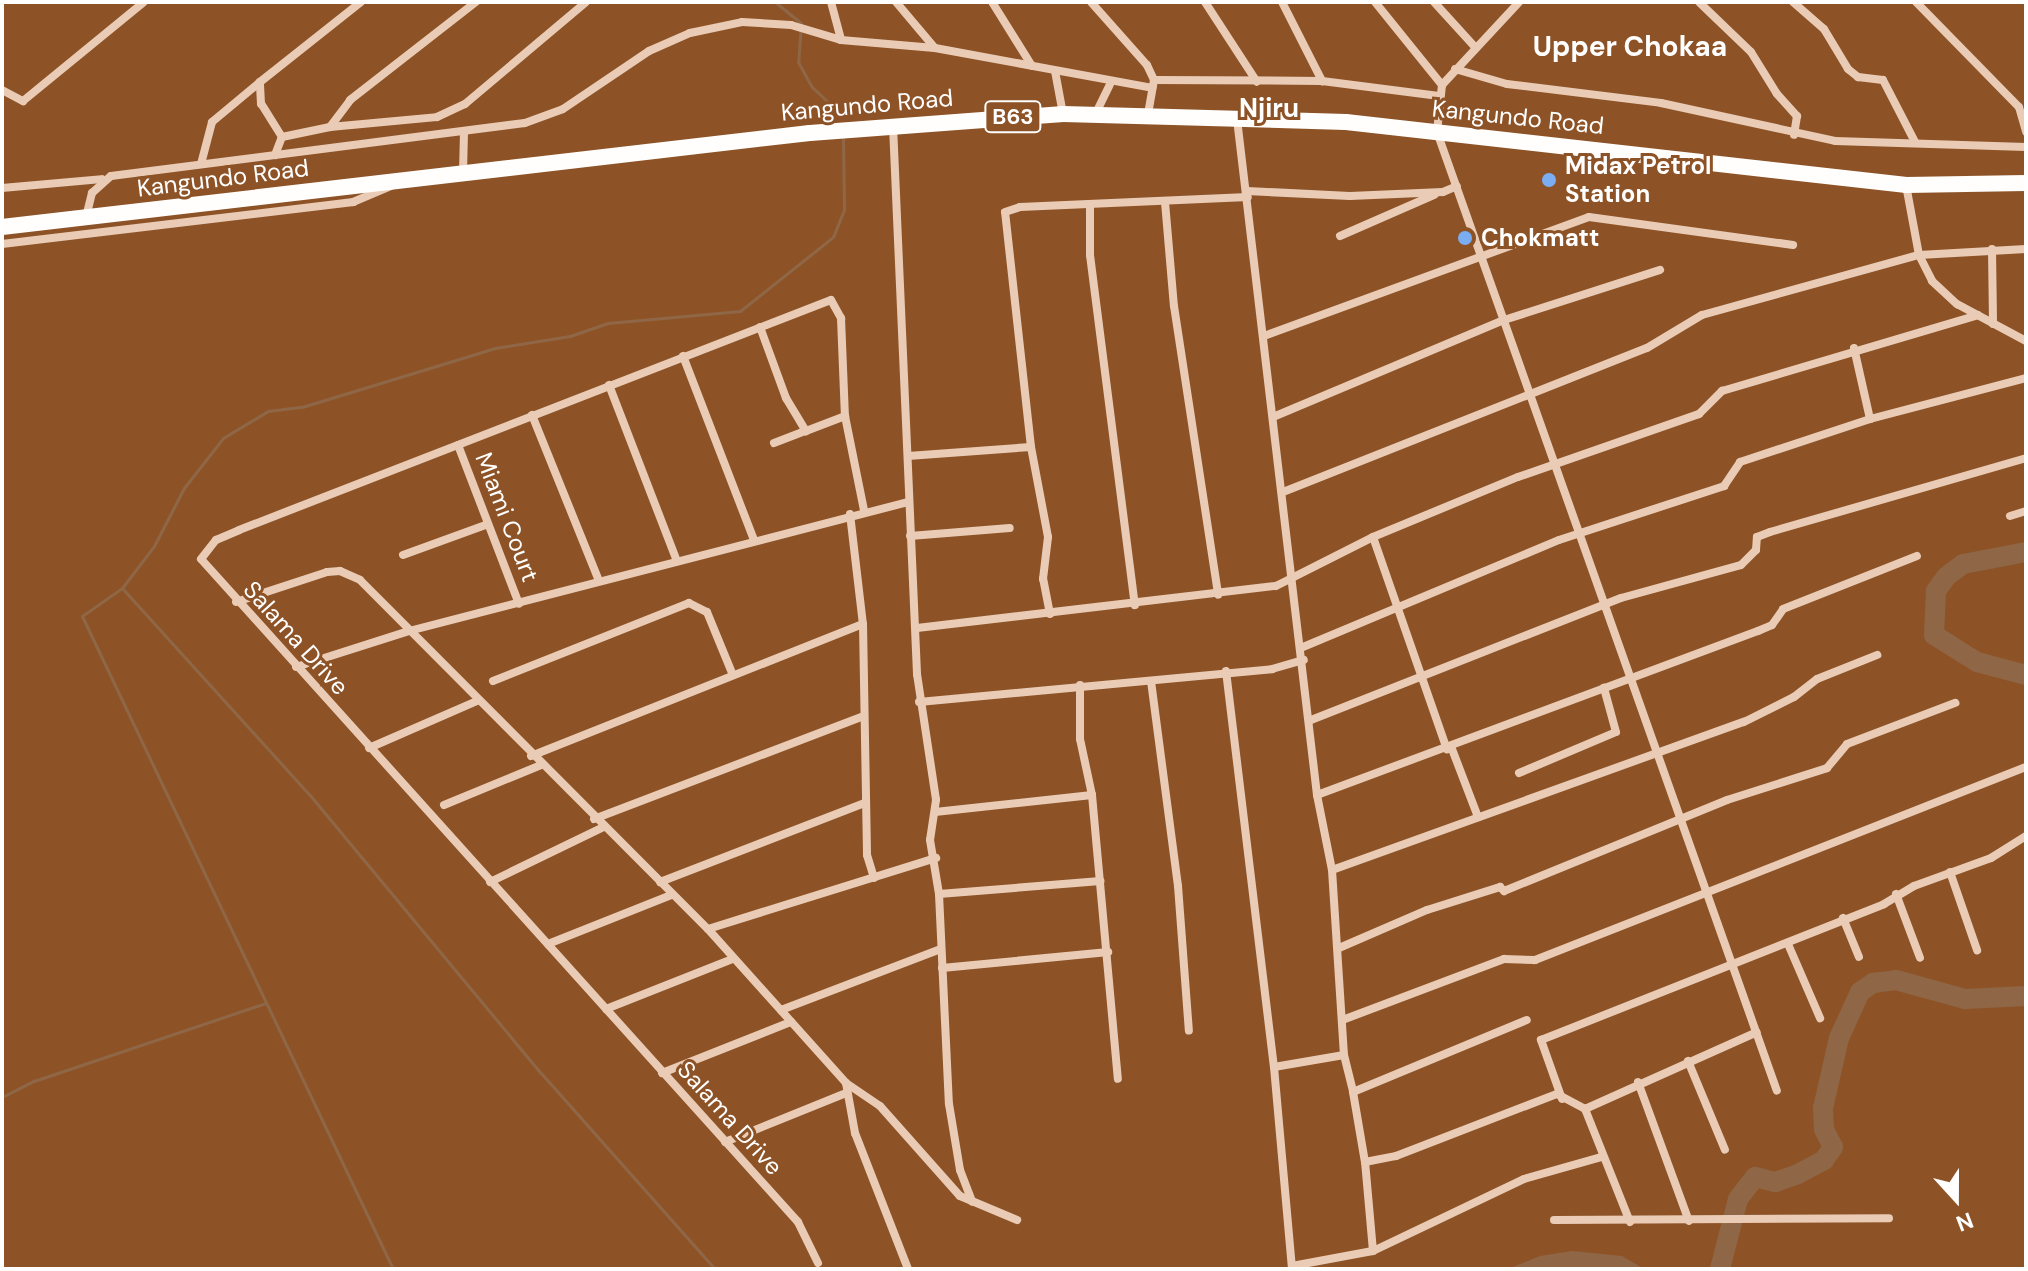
<!DOCTYPE html>
<style>
body{margin:0}
#map{position:relative;width:2028px;height:1271px;overflow:hidden;background:#8d5327;font-family:"DM Sans",sans-serif}
div>[style]{position:absolute}
[style*='--x']{left:calc(var(--x)*1px);top:calc(var(--y)*1px);width:calc(var(--w)*1px);rotate:calc(var(--a)*1deg)}
.water>*{inset:0;background:#8f6746}
.stream>*{height:3px;margin:-1.5px;padding:0 1.5px;transform-origin:1.5px;border-radius:1.5px;background:#8f6746}
.river>*{height:20px;margin:-10px;padding:0 10px;transform-origin:10px;border-radius:10px;background:#8f6746}
.minor>*{height:8px;margin:-4px;padding:0 4px;transform-origin:4px;border-radius:4px;background:#eaccb6}
.trunk>*{height:16px;margin:-8px;padding:0 8px;transform-origin:8px;border-radius:8px;background:#fffefc}
.dots>*{width:22px;height:22px;translate:-50% -50%;box-sizing:border-box;border:4px solid #8d5327;border-radius:50%}
span{translate:-50% -50%;white-space:nowrap;text-align:center;line-height:1.15;-webkit-text-stroke:6px #8d5327;paint-order:stroke}
.shield-label span{padding:2px 6px;background:#8d5327;border:2px solid;border-radius:6px;-webkit-text-stroke-width:0}
.shield-label{font-size:22px;color:#fff;font-weight:700}
.street-label{font-size:24px;color:#fff}
.poi-label{font-size:24px;color:#fff;font-weight:700}
.left{translate:0 -50%;text-align:left}
.neighbourhood-label{font-size:26px;color:#fff;font-weight:700}
.quarter-label{font-size:28px;color:#fff;font-weight:700}
.frame{position:absolute;inset:0;border:4px solid #fff;pointer-events:none}
.north{position:absolute;left:1916px;top:1159px;width:80px;height:80px;-webkit-text-stroke:6px #8d5327;paint-order:stroke;rotate:159deg;font-size:22px;font-weight:700;line-height:32px;text-align:center;color:#fff}
.north::after{content:'';display:block;margin:auto;width:28px;height:36px;background:#fff;clip-path:polygon(50% 0,100% 100%,50% 72%,0 100%)}
</style>
<div id="map">
<div class="water">
<div style="clip-path:polygon(1572px 1251px,1622px 1256px,1644px 1269px,1508px 1269px,1540px 1256px)"></div>
</div>
<div class="stream">
<div style="--x:775;--y:2;--w:33;--a:39"></div>
<div style="--x:801;--y:23;--w:39;--a:94"></div>
<div style="--x:798;--y:62;--w:29;--a:61"></div>
<div style="--x:812;--y:87;--w:37;--a:43"></div>
<div style="--x:122;--y:588;--w:278;--a:47.8"></div>
<div style="--x:309;--y:794;--w:363;--a:50.3"></div>
<div style="--x:541;--y:1073;--w:262;--a:48.4"></div>
<div style="--x:2;--y:1097;--w:36;--a:-27"></div>
<div style="--x:34;--y:1081;--w:245;--a:-18.6"></div>
<div style="--x:393;--y:1269;--w:723;--a:-115.47"></div>
<div style="--x:82;--y:616;--w:49;--a:-35"></div>
<div style="--x:122;--y:588;--w:53;--a:-52.7"></div>
<div style="--x:154;--y:546;--w:65;--a:-62.7"></div>
<div style="--x:184;--y:488;--w:63;--a:-52"></div>
<div style="--x:223;--y:438;--w:52;--a:-31"></div>
<div style="--x:268;--y:411;--w:34;--a:-7"></div>
<div style="--x:302;--y:407;--w:202;--a:-17"></div>
<div style="--x:495;--y:348;--w:76;--a:-9.1"></div>
<div style="--x:570;--y:336;--w:40;--a:-18.9"></div>
<div style="--x:608;--y:323;--w:133;--a:-5.2"></div>
<div style="--x:740;--y:311;--w:119;--a:-38.5"></div>
<div style="--x:833;--y:237;--w:29;--a:-68"></div>
<div style="--x:844;--y:210;--w:74;--a:-90.8"></div>
</div>
<div class="river">
<div style="--x:2026;--y:552;--w:64;--a:169.2"></div>
<div style="--x:1963;--y:564;--w:21;--a:143"></div>
<div style="--x:1946;--y:577;--w:17;--a:126"></div>
<div style="--x:1936;--y:591;--w:44;--a:92.6"></div>
<div style="--x:1934;--y:635;--w:51;--a:32.1"></div>
<div style="--x:1977;--y:662;--w:51;--a:14.9"></div>
<div style="--x:1720;--y:1269;--w:72;--a:-75.6"></div>
<div style="--x:1738;--y:1199;--w:28;--a:-52"></div>
<div style="--x:1755;--y:1177;--w:21;--a:14"></div>
<div style="--x:1775;--y:1182;--w:24;--a:-19"></div>
<div style="--x:1798;--y:1174;--w:30;--a:-28"></div>
<div style="--x:1824;--y:1160;--w:16;--a:-55"></div>
<div style="--x:1833;--y:1147;--w:20;--a:-117"></div>
<div style="--x:1824;--y:1129;--w:21;--a:-93"></div>
<div style="--x:1823;--y:1108;--w:72;--a:-77.1"></div>
<div style="--x:1839;--y:1038;--w:51;--a:-65.5"></div>
<div style="--x:1860;--y:992;--w:16;--a:-35"></div>
<div style="--x:1873;--y:983;--w:23;--a:-7"></div>
<div style="--x:1896;--y:980;--w:72;--a:15.4"></div>
<div style="--x:1965;--y:999;--w:61;--a:-2.8"></div>
</div>
<div class="minor">
<div style="--x:831;--y:2;--w:39;--a:75"></div>
<div style="--x:896;--y:2;--w:59;--a:49.8"></div>
<div style="--x:992;--y:2;--w:75;--a:58"></div>
<div style="--x:1091;--y:2;--w:84;--a:48.4"></div>
<div style="--x:1147;--y:65;--w:17;--a:65"></div>
<div style="--x:1154;--y:80;--w:36;--a:100"></div>
<div style="--x:1205;--y:2;--w:95;--a:57"></div>
<div style="--x:1282;--y:2;--w:89;--a:63.1"></div>
<div style="--x:1375;--y:2;--w:107;--a:51.1"></div>
<div style="--x:1442;--y:85;--w:47;--a:96.1"></div>
<div style="--x:1437;--y:132;--w:1017;--a:70.48"></div>
<div style="--x:1434;--y:2;--w:61;--a:47.7"></div>
<div style="--x:1699;--y:2;--w:72;--a:43.9"></div>
<div style="--x:1751;--y:52;--w:49;--a:58.2"></div>
<div style="--x:1777;--y:94;--w:30;--a:48"></div>
<div style="--x:1797;--y:116;--w:19;--a:99"></div>
<div style="--x:1793;--y:2;--w:41;--a:41.1"></div>
<div style="--x:1824;--y:29;--w:47;--a:59"></div>
<div style="--x:1848;--y:69;--w:13;--a:39"></div>
<div style="--x:1858;--y:77;--w:25;--a:7"></div>
<div style="--x:1883;--y:80;--w:70;--a:62.7"></div>
<div style="--x:1916;--y:2;--w:147;--a:45.6"></div>
<div style="--x:2019;--y:107;--w:26;--a:74"></div>
<div style="--x:1455;--y:69;--w:54;--a:16.1"></div>
<div style="--x:1507;--y:84;--w:155;--a:7"></div>
<div style="--x:1661;--y:103;--w:178;--a:12.3"></div>
<div style="--x:1835;--y:141;--w:191;--a:1.8"></div>
<div style="--x:1055;--y:71;--w:44;--a:79.5"></div>
<div style="--x:1154;--y:80;--w:168;--a:0.3"></div>
<div style="--x:1322;--y:81;--w:118;--a:7.3"></div>
<div style="--x:1442;--y:85;--w:113;--a:-47.1"></div>
<div style="--x:2;--y:90;--w:24;--a:28"></div>
<div style="--x:23;--y:101;--w:156;--a:-39.3"></div>
<div style="--x:1095;--y:115;--w:34;--a:-64"></div>
<div style="--x:1237;--y:119;--w:681;--a:83.25"></div>
<div style="--x:1317;--y:795;--w:76;--a:78.7"></div>
<div style="--x:1332;--y:870;--w:185;--a:86.3"></div>
<div style="--x:893;--y:126;--w:549;--a:87.49"></div>
<div style="--x:917;--y:674;--w:127;--a:81.4"></div>
<div style="--x:936;--y:800;--w:40;--a:98.5"></div>
<div style="--x:930;--y:840;--w:55;--a:80.5"></div>
<div style="--x:939;--y:894;--w:210;--a:87.3"></div>
<div style="--x:949;--y:1104;--w:67;--a:80.5"></div>
<div style="--x:960;--y:1170;--w:34;--a:69"></div>
<div style="--x:330;--y:127;--w:107;--a:-5.3"></div>
<div style="--x:437;--y:117;--w:31;--a:-25"></div>
<div style="--x:465;--y:104;--w:158;--a:-40.1"></div>
<div style="--x:282;--y:137;--w:39;--a:-122"></div>
<div style="--x:261;--y:104;--w:22;--a:-93"></div>
<div style="--x:260;--y:82;--w:129;--a:-38.4"></div>
<div style="--x:275;--y:155;--w:19;--a:-69"></div>
<div style="--x:282;--y:137;--w:49;--a:-11.8"></div>
<div style="--x:330;--y:127;--w:34;--a:-53"></div>
<div style="--x:350;--y:100;--w:160;--a:-37.9"></div>
<div style="--x:201;--y:164;--w:43;--a:-75.3"></div>
<div style="--x:212;--y:122;--w:62;--a:-39.8"></div>
<div style="--x:463;--y:173;--w:40;--a:-88.6"></div>
<div style="--x:1906;--y:185;--w:71;--a:79.5"></div>
<div style="--x:1919;--y:255;--w:29;--a:63"></div>
<div style="--x:1932;--y:281;--w:34;--a:43"></div>
<div style="--x:1957;--y:304;--w:78;--a:28.2"></div>
<div style="--x:2;--y:188;--w:100;--a:-5.1"></div>
<div style="--x:1247;--y:191;--w:103;--a:2.8"></div>
<div style="--x:1350;--y:196;--w:93;--a:-2.5"></div>
<div style="--x:1443;--y:192;--w:15;--a:-23"></div>
<div style="--x:1165;--y:202;--w:104;--a:85.1"></div>
<div style="--x:1174;--y:306;--w:292;--a:81.3"></div>
<div style="--x:1090;--y:205;--w:50;--a:90"></div>
<div style="--x:1090;--y:255;--w:353;--a:82.7"></div>
<div style="--x:86;--y:217;--w:25;--a:-76"></div>
<div style="--x:92;--y:193;--w:25;--a:-42"></div>
<div style="--x:111;--y:176;--w:417;--a:-7.3"></div>
<div style="--x:525;--y:123;--w:40;--a:-20.2"></div>
<div style="--x:563;--y:109;--w:104;--a:-34"></div>
<div style="--x:649;--y:51;--w:45;--a:-23.7"></div>
<div style="--x:690;--y:33;--w:53;--a:-11.9"></div>
<div style="--x:742;--y:22;--w:49;--a:3.5"></div>
<div style="--x:791;--y:25;--w:52;--a:16.7"></div>
<div style="--x:841;--y:40;--w:94;--a:4.9"></div>
<div style="--x:935;--y:48;--w:221;--a:10.4"></div>
<div style="--x:1340;--y:236;--w:103;--a:-23.6"></div>
<div style="--x:2;--y:244;--w:354;--a:-6.8"></div>
<div style="--x:353;--y:202;--w:41;--a:-22.8"></div>
<div style="--x:1992;--y:249;--w:75;--a:89.2"></div>
<div style="--x:760;--y:327;--w:76;--a:69.9"></div>
<div style="--x:786;--y:398;--w:39;--a:59"></div>
<div style="--x:806;--y:431;--w:42;--a:-21"></div>
<div style="--x:1264;--y:336;--w:346;--a:-20.1"></div>
<div style="--x:1589;--y:217;--w:206;--a:7.8"></div>
<div style="--x:1854;--y:348;--w:73;--a:77.3"></div>
<div style="--x:683;--y:356;--w:197;--a:68.9"></div>
<div style="--x:609;--y:385;--w:189;--a:68.9"></div>
<div style="--x:532;--y:415;--w:179;--a:68"></div>
<div style="--x:1273;--y:417;--w:251;--a:-22.8"></div>
<div style="--x:1504;--y:320;--w:164;--a:-17.8"></div>
<div style="--x:774;--y:443;--w:34;--a:-21"></div>
<div style="--x:458;--y:445;--w:170;--a:69"></div>
<div style="--x:908;--y:456;--w:123;--a:-4.2"></div>
<div style="--x:1283;--y:492;--w:391;--a:-21.6"></div>
<div style="--x:1647;--y:348;--w:64;--a:-31"></div>
<div style="--x:1702;--y:315;--w:225;--a:-15.5"></div>
<div style="--x:1919;--y:255;--w:107;--a:-3.2"></div>
<div style="--x:850;--y:514;--w:111;--a:83.3"></div>
<div style="--x:863;--y:624;--w:231;--a:89"></div>
<div style="--x:867;--y:855;--w:24;--a:73"></div>
<div style="--x:2010;--y:516;--w:17;--a:-17"></div>
<div style="--x:910;--y:536;--w:100;--a:-4.6"></div>
<div style="--x:1373;--y:537;--w:225;--a:70.8"></div>
<div style="--x:403;--y:555;--w:90;--a:-20"></div>
<div style="--x:236;--y:602;--w:96;--a:-18.2"></div>
<div style="--x:327;--y:572;--w:13;--a:-4"></div>
<div style="--x:340;--y:571;--w:22;--a:24"></div>
<div style="--x:360;--y:580;--w:493;--a:45.1"></div>
<div style="--x:708;--y:929;--w:239;--a:-17.3"></div>
<div style="--x:1050;--y:614;--w:36;--a:-101"></div>
<div style="--x:1043;--y:579;--w:42;--a:-83.2"></div>
<div style="--x:1048;--y:537;--w:92;--a:-100.7"></div>
<div style="--x:1031;--y:447;--w:236;--a:-96.3"></div>
<div style="--x:1005;--y:212;--w:16;--a:-18"></div>
<div style="--x:1020;--y:207;--w:228;--a:-2.5"></div>
<div style="--x:917;--y:628;--w:361;--a:-6.7"></div>
<div style="--x:1276;--y:586;--w:109;--a:-26.8"></div>
<div style="--x:1373;--y:537;--w:157;--a:-22.5"></div>
<div style="--x:1518;--y:477;--w:192;--a:-19.2"></div>
<div style="--x:1699;--y:414;--w:33;--a:-45"></div>
<div style="--x:1722;--y:391;--w:267;--a:-16.5"></div>
<div style="--x:1303;--y:647;--w:277;--a:-22.7"></div>
<div style="--x:1559;--y:540;--w:174;--a:-18.1"></div>
<div style="--x:1724;--y:486;--w:29;--a:-56"></div>
<div style="--x:1740;--y:462;--w:137;--a:-18.3"></div>
<div style="--x:1870;--y:419;--w:161;--a:-14.7"></div>
<div style="--x:296;--y:667;--w:119;--a:-17.7"></div>
<div style="--x:409;--y:631;--w:515;--a:-14.49"></div>
<div style="--x:1226;--y:671;--w:399;--a:83.1"></div>
<div style="--x:1274;--y:1067;--w:203;--a:84.9"></div>
<div style="--x:493;--y:681;--w:211;--a:-21.7"></div>
<div style="--x:689;--y:603;--w:20;--a:27"></div>
<div style="--x:707;--y:612;--w:66;--a:67.7"></div>
<div style="--x:1151;--y:681;--w:207;--a:82.5"></div>
<div style="--x:1178;--y:886;--w:145;--a:85.7"></div>
<div style="--x:1080;--y:685;--w:54;--a:90"></div>
<div style="--x:1080;--y:739;--w:57;--a:77.9"></div>
<div style="--x:1092;--y:795;--w:285;--a:84.8"></div>
<div style="--x:919;--y:702;--w:355;--a:-5.3"></div>
<div style="--x:1272;--y:669;--w:33;--a:-16"></div>
<div style="--x:1311;--y:720;--w:333;--a:-21.5"></div>
<div style="--x:1621;--y:598;--w:124;--a:-15.4"></div>
<div style="--x:1741;--y:565;--w:21;--a:-45"></div>
<div style="--x:1756;--y:550;--w:13;--a:-86"></div>
<div style="--x:1757;--y:537;--w:14;--a:-21"></div>
<div style="--x:1770;--y:532;--w:266;--a:-16.1"></div>
<div style="--x:369;--y:748;--w:118;--a:-23.5"></div>
<div style="--x:1452;--y:749;--w:73;--a:69.1"></div>
<div style="--x:531;--y:756;--w:357;--a:-21.7"></div>
<div style="--x:1519;--y:773;--w:105;--a:-22.9"></div>
<div style="--x:1616;--y:732;--w:46;--a:-105.3"></div>
<div style="--x:1317;--y:795;--w:471;--a:-20.4"></div>
<div style="--x:1758;--y:631;--w:15;--a:-23"></div>
<div style="--x:1772;--y:625;--w:19;--a:-55"></div>
<div style="--x:1783;--y:609;--w:144;--a:-21.6"></div>
<div style="--x:444;--y:805;--w:105;--a:-22.4"></div>
<div style="--x:935;--y:812;--w:158;--a:-6.2"></div>
<div style="--x:594;--y:819;--w:286;--a:-20.9"></div>
<div style="--x:1332;--y:870;--w:438;--a:-19.8"></div>
<div style="--x:1744;--y:722;--w:56;--a:-26.6"></div>
<div style="--x:1794;--y:697;--w:29;--a:-38"></div>
<div style="--x:1817;--y:679;--w:65;--a:-21.8"></div>
<div style="--x:1950;--y:872;--w:83;--a:70.9"></div>
<div style="--x:490;--y:882;--w:127;--a:-25.8"></div>
<div style="--x:660;--y:882;--w:220;--a:-21.1"></div>
<div style="--x:939;--y:894;--w:162;--a:-4.6"></div>
<div style="--x:1896;--y:894;--w:68;--a:69.4"></div>
<div style="--x:1843;--y:918;--w:42;--a:67.7"></div>
<div style="--x:708;--y:929;--w:207;--a:48.1"></div>
<div style="--x:846;--y:1083;--w:51;--a:79.8"></div>
<div style="--x:855;--y:1133;--w:146;--a:68.7"></div>
<div style="--x:548;--y:944;--w:132;--a:-21.7"></div>
<div style="--x:1788;--y:944;--w:81;--a:66.6"></div>
<div style="--x:1339;--y:948;--w:96;--a:-23.4"></div>
<div style="--x:1427;--y:910;--w:77;--a:-17.5"></div>
<div style="--x:1500;--y:887;--w:6;--a:45"></div>
<div style="--x:1504;--y:891;--w:241;--a:-22.2"></div>
<div style="--x:1727;--y:800;--w:105;--a:-17.7"></div>
<div style="--x:1827;--y:768;--w:31;--a:-50"></div>
<div style="--x:1847;--y:744;--w:116;--a:-20.8"></div>
<div style="--x:942;--y:968;--w:167;--a:-5.5"></div>
<div style="--x:606;--y:1009;--w:136;--a:-21.6"></div>
<div style="--x:781;--y:1010;--w:171;--a:-20.9"></div>
<div style="--x:1345;--y:1019;--w:170;--a:-20.7"></div>
<div style="--x:1504;--y:959;--w:31;--a:2"></div>
<div style="--x:1535;--y:960;--w:528;--a:-21.46"></div>
<div style="--x:1688;--y:1061;--w:96;--a:67.4"></div>
<div style="--x:1274;--y:1067;--w:71;--a:-9.7"></div>
<div style="--x:1344;--y:1055;--w:38;--a:76"></div>
<div style="--x:1353;--y:1092;--w:188;--a:-22.5"></div>
<div style="--x:662;--y:1073;--w:139;--a:-21.6"></div>
<div style="--x:1638;--y:1082;--w:148;--a:69.9"></div>
<div style="--x:846;--y:1083;--w:41;--a:34.1"></div>
<div style="--x:880;--y:1106;--w:120;--a:48.4"></div>
<div style="--x:960;--y:1196;--w:62;--a:22.8"></div>
<div style="--x:1353;--y:1092;--w:71;--a:80.3"></div>
<div style="--x:1562;--y:1099;--w:63;--a:-109.6"></div>
<div style="--x:1541;--y:1040;--w:369;--a:-21.6"></div>
<div style="--x:1884;--y:904;--w:35;--a:-31"></div>
<div style="--x:1914;--y:886;--w:82;--a:-20"></div>
<div style="--x:1991;--y:858;--w:41;--a:-32.2"></div>
<div style="--x:725;--y:1142;--w:128;--a:-22"></div>
<div style="--x:1554;--y:1220;--w:335;--a:-0.3"></div>
<div style="--x:1630;--y:1222;--w:122;--a:-111.7"></div>
<div style="--x:1585;--y:1109;--w:188;--a:-24.1"></div>
<div style="--x:1373;--y:1251;--w:167;--a:-25.5"></div>
<div style="--x:1524;--y:1179;--w:80;--a:-15.9"></div>
<div style="--x:818;--y:1263;--w:46;--a:-116"></div>
<div style="--x:798;--y:1222;--w:892;--a:-132"></div>
<div style="--x:201;--y:559;--w:24;--a:-52"></div>
<div style="--x:216;--y:540;--w:25;--a:-23"></div>
<div style="--x:239;--y:530;--w:635;--a:-21.23"></div>
<div style="--x:831;--y:300;--w:21;--a:61"></div>
<div style="--x:841;--y:318;--w:98;--a:87.7"></div>
<div style="--x:845;--y:416;--w:96;--a:78.6"></div>
<div style="--x:1292;--y:1266;--w:82;--a:-10.5"></div>
<div style="--x:1373;--y:1251;--w:89;--a:-95.1"></div>
<div style="--x:1365;--y:1162;--w:32;--a:-11"></div>
<div style="--x:1396;--y:1156;--w:173;--a:-21.1"></div>
<div style="--x:1557;--y:1094;--w:32;--a:28"></div>
</div>
<div class="trunk">
<div style="--x:2;--y:227;--w:813;--a:-6.64"></div>
<div style="--x:810;--y:133;--w:254;--a:-4.3"></div>
<div style="--x:1063;--y:114;--w:283;--a:1.6"></div>
<div style="--x:1346;--y:122;--w:564;--a:6.42"></div>
<div style="--x:1906;--y:185;--w:120;--a:-1"></div>
</div>
<div class="dots">
<div style="left:1549px;top:180px;background:#7badf3"></div>
<div style="left:1465px;top:238px;background:#7badf3"></div>
</div>
<div class="shield-label">
<span style="left:1013px;top:117px">B63</span>
</div>
<div class="street-label">
<span style="left:867px;top:105px;rotate:-5deg">Kangundo Road</span>
<span style="left:1518px;top:117px;rotate:6deg">Kangundo Road</span>
<span style="left:223px;top:178px;rotate:-7deg">Kangundo Road</span>
<span style="left:507px;top:517px;rotate:69deg">Miami Court</span>
<span style="left:296px;top:638px;rotate:48deg">Salama Drive</span>
<span style="left:730px;top:1118px;rotate:48deg">Salama Drive</span>
</div>
<div class="poi-label">
<span class="left" style="left:1565px;top:180px">Midax Petrol<br>Station</span>
<span class="left" style="left:1481px;top:238px">Chokmatt</span>
</div>
<div class="neighbourhood-label">
<span style="left:1269px;top:109px">Njiru</span>
</div>
<div class="quarter-label">
<span style="left:1630px;top:47px">Upper Chokaa</span>
</div>
<div class="frame"></div>
<div class="north">N</div>
</div>
